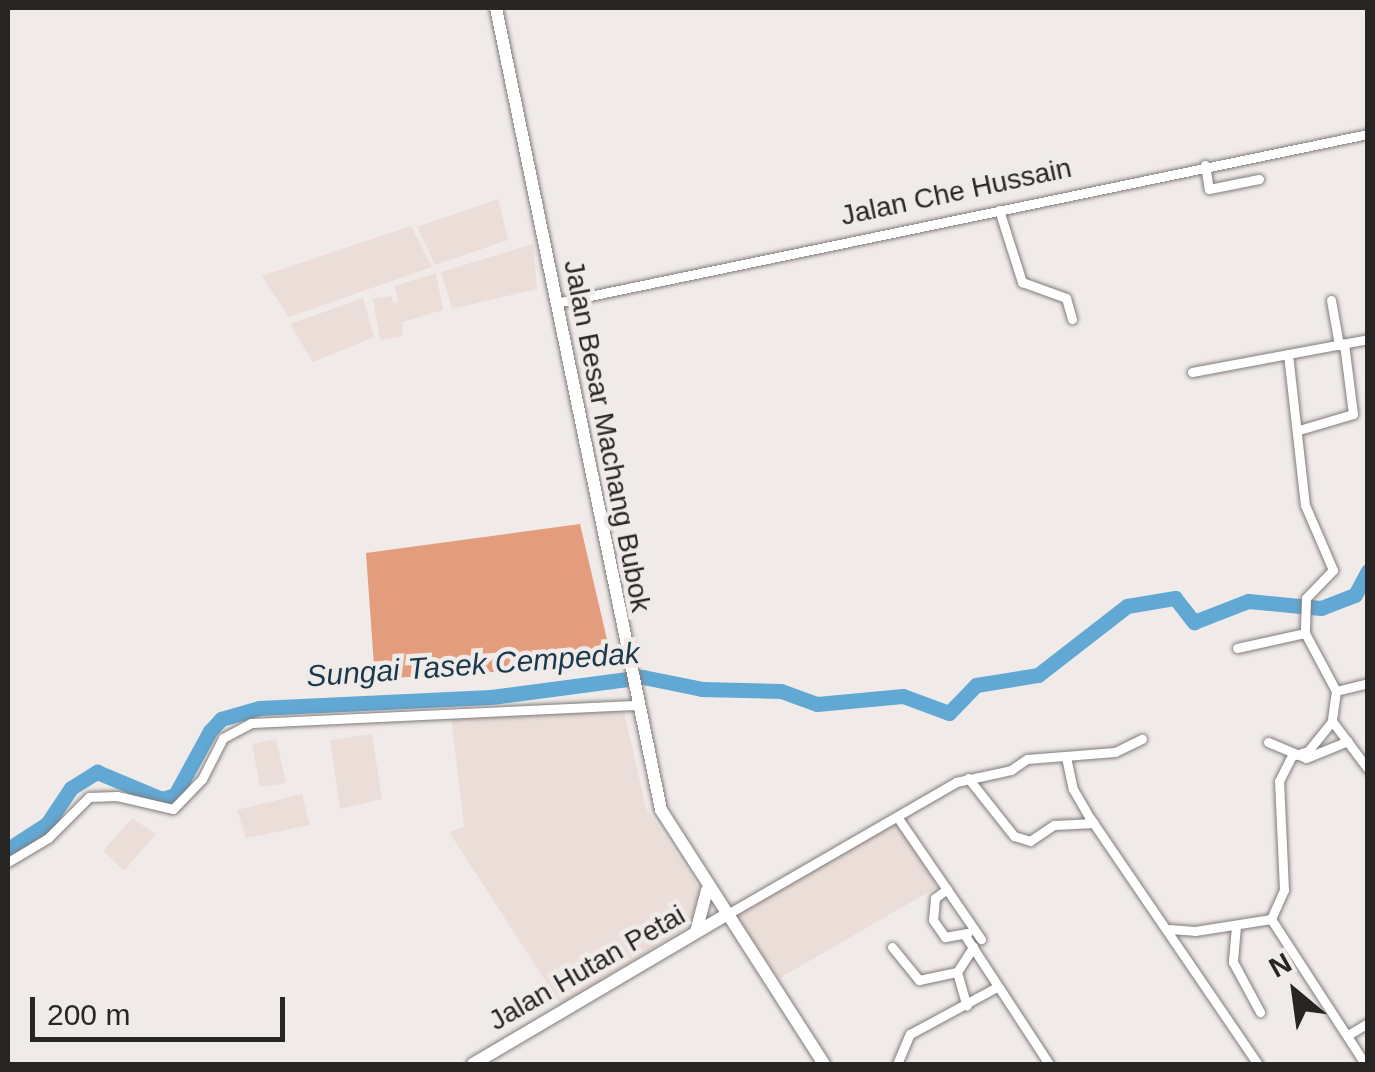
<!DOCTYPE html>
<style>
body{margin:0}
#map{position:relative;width:1375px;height:1072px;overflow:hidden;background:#f0ebe9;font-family:Arial,sans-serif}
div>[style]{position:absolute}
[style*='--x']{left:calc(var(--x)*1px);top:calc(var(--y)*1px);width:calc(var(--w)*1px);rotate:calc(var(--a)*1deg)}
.built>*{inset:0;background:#ebded8}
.forest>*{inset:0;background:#e39c7c}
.river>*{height:15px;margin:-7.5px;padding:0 7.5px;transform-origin:7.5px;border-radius:7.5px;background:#61a8d4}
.roads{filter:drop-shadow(0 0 2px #807c7a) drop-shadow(0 0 2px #807c7a)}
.street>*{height:9px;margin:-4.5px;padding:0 4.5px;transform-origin:4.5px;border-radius:4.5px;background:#fff}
.secondary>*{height:12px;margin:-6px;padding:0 6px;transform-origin:6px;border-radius:6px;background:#fff}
span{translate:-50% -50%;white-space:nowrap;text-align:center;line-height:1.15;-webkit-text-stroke:9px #f0ebe9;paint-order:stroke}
.street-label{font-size:28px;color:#282625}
.water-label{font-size:30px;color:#19394c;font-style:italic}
.frame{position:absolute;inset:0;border:10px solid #282625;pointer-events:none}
.north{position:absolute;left:1245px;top:942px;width:100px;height:100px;-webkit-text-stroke:8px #f0ebe9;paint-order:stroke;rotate:331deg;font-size:28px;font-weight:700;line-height:40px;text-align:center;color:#282625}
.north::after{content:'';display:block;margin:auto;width:35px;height:45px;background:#282625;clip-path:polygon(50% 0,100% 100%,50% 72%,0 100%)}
.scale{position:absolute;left:30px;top:997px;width:255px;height:45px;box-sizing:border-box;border:5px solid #282625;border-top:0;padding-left:12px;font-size:30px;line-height:35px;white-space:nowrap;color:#282625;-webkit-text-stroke:8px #f0ebe9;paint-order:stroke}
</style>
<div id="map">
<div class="built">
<div style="clip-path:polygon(498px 199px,508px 240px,435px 265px,417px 227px)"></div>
<div style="clip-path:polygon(411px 226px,432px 267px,289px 317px,262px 276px)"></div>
<div style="clip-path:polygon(533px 244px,537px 289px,452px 309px,441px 272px)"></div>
<div style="clip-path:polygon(436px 273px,443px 310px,402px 322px,403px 336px,380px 340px,373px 299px,392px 296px,393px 304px,399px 302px,394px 286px)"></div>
<div style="clip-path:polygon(363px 298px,374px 337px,313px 362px,290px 324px)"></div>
<div style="clip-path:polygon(623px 707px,646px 808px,704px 896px,696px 921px,561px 1005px,449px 832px,464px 827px,451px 716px)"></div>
<div style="clip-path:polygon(372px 734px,382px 799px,340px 809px,330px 740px)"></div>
<div style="clip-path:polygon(276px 739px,286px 783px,260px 787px,252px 744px)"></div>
<div style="clip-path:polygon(302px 794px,310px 825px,246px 838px,237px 810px)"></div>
<div style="clip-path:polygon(132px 818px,156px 834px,124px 871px,103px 851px)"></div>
<div style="clip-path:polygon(891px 825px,900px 826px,937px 887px,780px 978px,735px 915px)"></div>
</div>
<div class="forest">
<div style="clip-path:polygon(580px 524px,613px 665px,375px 679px,366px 553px)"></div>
</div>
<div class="river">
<div style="--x:8;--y:849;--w:46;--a:-32.7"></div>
<div style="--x:47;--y:824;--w:43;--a:-56.3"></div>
<div style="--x:71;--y:788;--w:31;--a:-32"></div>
<div style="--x:97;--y:772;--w:70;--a:22.6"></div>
<div style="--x:162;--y:799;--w:14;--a:-17"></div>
<div style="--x:175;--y:795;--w:73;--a:-61.3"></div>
<div style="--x:210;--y:731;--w:16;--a:-47"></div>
<div style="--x:221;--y:719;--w:40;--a:-16"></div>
<div style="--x:259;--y:708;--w:232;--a:-2.7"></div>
<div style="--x:491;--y:697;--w:153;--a:-7.5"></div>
<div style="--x:643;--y:677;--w:60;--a:11.5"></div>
<div style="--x:702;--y:689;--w:79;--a:1.5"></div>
<div style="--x:781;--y:691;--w:38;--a:20"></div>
<div style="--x:817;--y:704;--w:86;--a:-5.3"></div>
<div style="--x:903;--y:696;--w:49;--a:20.3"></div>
<div style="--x:949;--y:713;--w:39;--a:-46"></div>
<div style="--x:976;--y:685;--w:63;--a:-9.2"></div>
<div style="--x:1038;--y:675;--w:113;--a:-37.8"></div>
<div style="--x:1127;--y:606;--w:49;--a:-9.5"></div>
<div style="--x:1175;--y:598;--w:31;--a:52"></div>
<div style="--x:1194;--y:622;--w:58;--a:-21.3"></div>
<div style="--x:1248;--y:601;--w:73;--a:5.5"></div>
<div style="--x:1321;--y:608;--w:36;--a:-21"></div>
<div style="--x:1355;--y:595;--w:27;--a:-62"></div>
</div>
<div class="roads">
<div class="street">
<div style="--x:1205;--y:165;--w:24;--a:81"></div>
<div style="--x:1209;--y:189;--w:51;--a:-11.3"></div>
<div style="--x:999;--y:210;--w:76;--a:72.3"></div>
<div style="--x:1022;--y:282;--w:47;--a:20"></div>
<div style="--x:1066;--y:298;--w:22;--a:74"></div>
<div style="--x:1331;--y:300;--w:46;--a:79.9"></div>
<div style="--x:556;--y:303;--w:829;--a:-11.76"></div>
<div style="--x:1288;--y:354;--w:152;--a:83.6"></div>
<div style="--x:1305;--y:505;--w:71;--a:66.7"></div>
<div style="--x:1333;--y:570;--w:39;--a:134"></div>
<div style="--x:1306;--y:598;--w:35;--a:92"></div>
<div style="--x:1192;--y:372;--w:179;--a:-10.6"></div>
<div style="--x:1299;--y:430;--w:56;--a:-16.5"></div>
<div style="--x:1353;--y:414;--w:71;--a:-97.3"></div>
<div style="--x:1305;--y:633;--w:66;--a:61.9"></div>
<div style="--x:1336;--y:691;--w:30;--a:98"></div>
<div style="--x:1332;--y:721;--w:60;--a:53.1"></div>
<div style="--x:1237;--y:648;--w:70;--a:-12.4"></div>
<div style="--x:1336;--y:691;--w:33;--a:-14"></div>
<div style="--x:1268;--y:742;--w:41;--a:22.8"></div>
<div style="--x:1306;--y:758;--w:45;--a:-22"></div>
<div style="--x:1066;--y:757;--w:33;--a:78"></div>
<div style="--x:1073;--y:789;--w:34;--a:60"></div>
<div style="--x:1090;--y:818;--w:298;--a:55.7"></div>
<div style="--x:968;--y:778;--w:74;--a:51.6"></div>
<div style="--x:1014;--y:836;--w:17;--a:17"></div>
<div style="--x:1030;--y:841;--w:29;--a:-34"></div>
<div style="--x:1054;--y:825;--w:40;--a:-2.9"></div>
<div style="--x:898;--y:818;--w:147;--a:55.6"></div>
<div style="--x:8;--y:862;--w:47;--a:-31"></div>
<div style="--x:48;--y:838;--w:58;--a:-45"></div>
<div style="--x:89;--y:797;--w:28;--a:-2"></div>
<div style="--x:117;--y:796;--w:57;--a:13.1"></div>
<div style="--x:173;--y:809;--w:42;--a:-46"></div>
<div style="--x:202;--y:779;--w:46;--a:-62.9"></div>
<div style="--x:223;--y:738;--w:32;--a:-28"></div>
<div style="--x:251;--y:723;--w:384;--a:-2.7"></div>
<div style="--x:947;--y:889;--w:15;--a:143"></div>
<div style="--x:935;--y:898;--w:22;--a:95"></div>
<div style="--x:933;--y:920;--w:21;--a:55"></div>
<div style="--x:945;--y:937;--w:23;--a:-10"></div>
<div style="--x:726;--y:915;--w:266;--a:-30"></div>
<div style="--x:956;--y:782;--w:56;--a:-12.3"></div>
<div style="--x:1011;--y:770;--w:19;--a:-35"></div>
<div style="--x:1027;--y:759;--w:88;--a:-4.5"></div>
<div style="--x:1115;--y:752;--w:30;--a:-26"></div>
<div style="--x:1271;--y:919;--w:32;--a:-66"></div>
<div style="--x:1284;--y:890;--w:109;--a:-92.6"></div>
<div style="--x:1279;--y:781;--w:28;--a:-63"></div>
<div style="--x:1292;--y:756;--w:17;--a:-17"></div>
<div style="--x:1308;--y:751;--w:38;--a:-51"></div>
<div style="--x:1236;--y:926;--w:36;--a:95"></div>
<div style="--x:1233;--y:962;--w:57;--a:61.6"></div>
<div style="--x:1168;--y:929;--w:27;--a:4"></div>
<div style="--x:1195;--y:931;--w:77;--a:-9"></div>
<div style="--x:1271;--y:919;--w:173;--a:57"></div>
<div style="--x:964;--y:934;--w:155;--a:56.8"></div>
<div style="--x:892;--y:947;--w:43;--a:50.7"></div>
<div style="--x:919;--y:980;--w:39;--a:-12"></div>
<div style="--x:957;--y:972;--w:35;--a:74"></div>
<div style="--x:957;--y:972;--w:30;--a:-57"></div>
<div style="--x:1348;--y:1035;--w:23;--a:-31"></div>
<div style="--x:897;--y:1064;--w:33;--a:-67"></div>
<div style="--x:910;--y:1034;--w:99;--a:-28.4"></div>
</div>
<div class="secondary">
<div style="--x:496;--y:8;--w:819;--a:78.37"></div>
<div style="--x:661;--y:810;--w:302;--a:57.3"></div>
<div style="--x:696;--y:932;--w:43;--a:-75.3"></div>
<div style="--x:473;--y:1064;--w:294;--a:-30.5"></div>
</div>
</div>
<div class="street-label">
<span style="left:956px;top:192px;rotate:-12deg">Jalan Che Hussain</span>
<span style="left:607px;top:436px;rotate:79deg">Jalan Besar Machang Bubok</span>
<span style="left:587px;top:968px;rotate:-30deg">Jalan Hutan Petai</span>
</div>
<div class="water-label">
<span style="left:473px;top:665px;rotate:-4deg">Sungai Tasek Cempedak</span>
</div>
<div class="frame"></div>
<div class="north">N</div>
<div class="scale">200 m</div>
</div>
